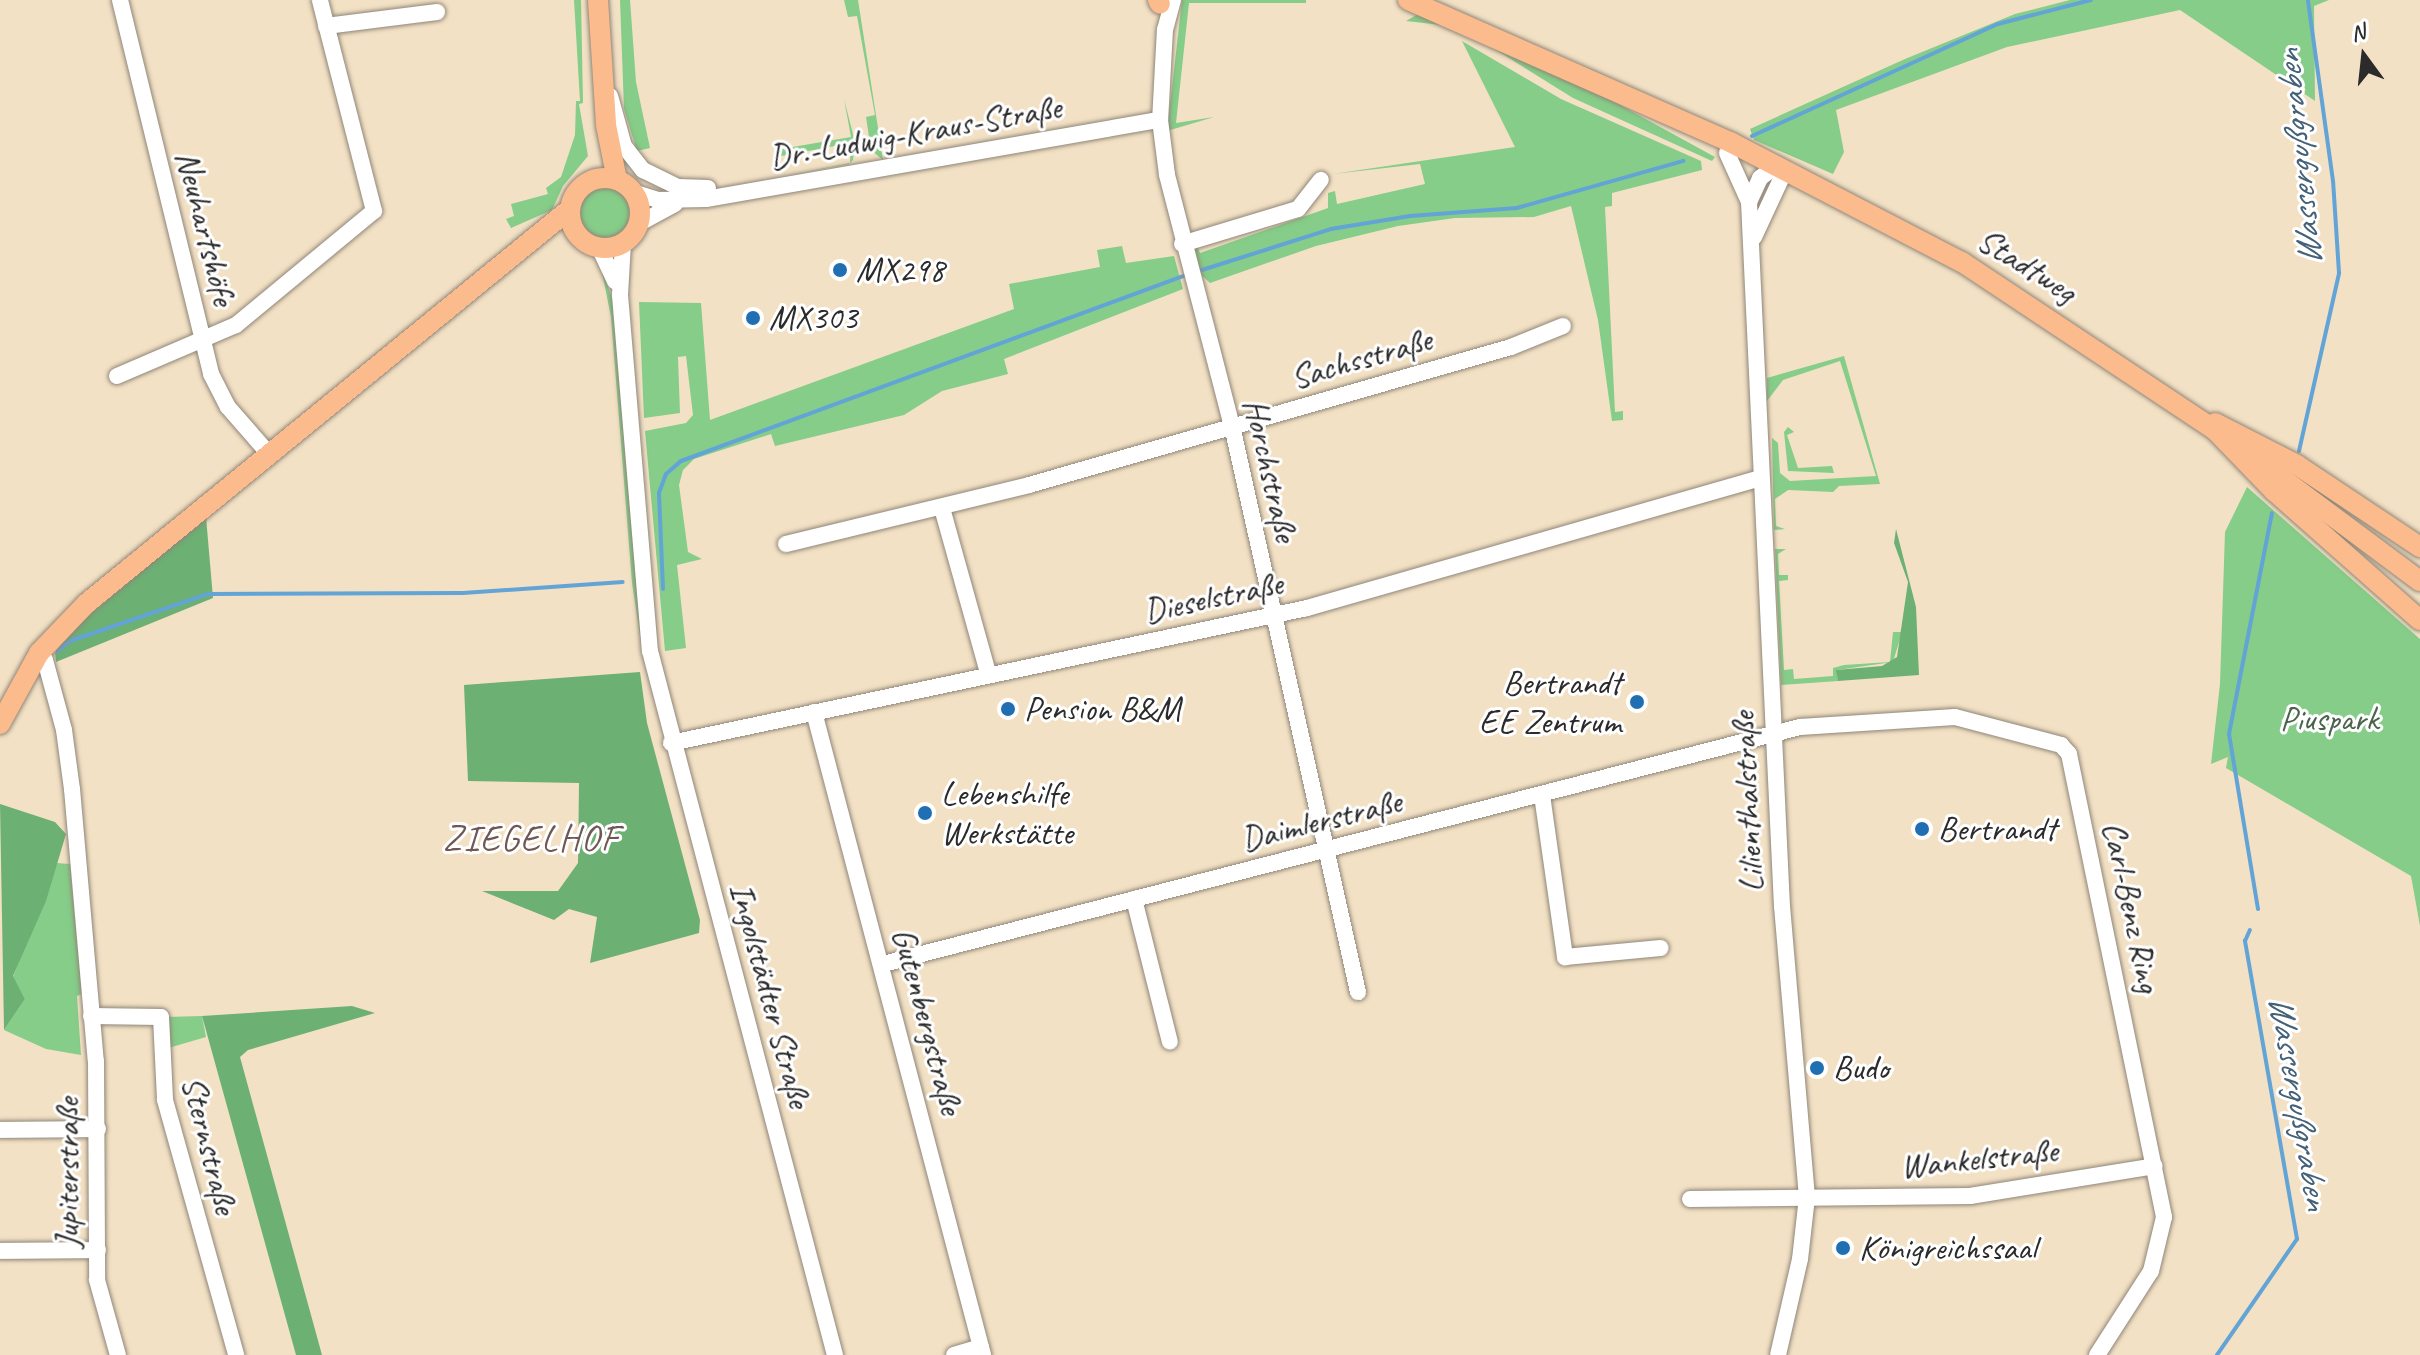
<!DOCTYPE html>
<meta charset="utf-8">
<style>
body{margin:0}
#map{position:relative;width:2420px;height:1355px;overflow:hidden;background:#f3e1c5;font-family:Caveat,sans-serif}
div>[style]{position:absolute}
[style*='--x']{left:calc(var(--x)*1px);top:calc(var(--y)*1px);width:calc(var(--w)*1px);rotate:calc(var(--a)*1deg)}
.green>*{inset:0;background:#85cd88}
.round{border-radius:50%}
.forest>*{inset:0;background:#6cb074}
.stream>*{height:4px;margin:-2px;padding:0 2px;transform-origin:2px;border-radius:2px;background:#63a4d6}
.roads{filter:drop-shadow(0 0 2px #8f8678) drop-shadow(0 0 2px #8f8678)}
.minor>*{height:16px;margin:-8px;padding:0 8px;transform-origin:8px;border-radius:8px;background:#fff}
.major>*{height:20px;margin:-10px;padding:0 10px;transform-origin:10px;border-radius:10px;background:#fbbb8d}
.major>.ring{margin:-10px;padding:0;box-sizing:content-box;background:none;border:20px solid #fbbb8d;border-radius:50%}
.dots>*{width:22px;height:22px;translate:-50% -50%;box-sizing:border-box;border:4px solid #fff;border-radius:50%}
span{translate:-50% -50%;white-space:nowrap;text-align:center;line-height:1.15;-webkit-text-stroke:6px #fff;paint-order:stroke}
.street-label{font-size:34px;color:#2b2b2b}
.poi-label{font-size:34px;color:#2b2b2b}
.left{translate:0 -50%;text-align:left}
.right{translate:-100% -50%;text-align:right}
.park-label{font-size:34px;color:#4a644c}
.water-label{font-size:36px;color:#446178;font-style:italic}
.neighbourhood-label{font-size:36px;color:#6f5854;letter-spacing:2px}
.north{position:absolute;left:2324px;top:16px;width:80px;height:80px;-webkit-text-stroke:6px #fff;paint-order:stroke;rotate:345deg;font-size:22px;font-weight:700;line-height:32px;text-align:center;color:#2b2b2b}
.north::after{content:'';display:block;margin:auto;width:28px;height:36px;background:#2b2b2b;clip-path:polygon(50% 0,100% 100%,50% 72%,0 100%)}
</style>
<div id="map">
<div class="green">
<div style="clip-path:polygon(574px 0,581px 0,583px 103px,579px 104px,588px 156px,563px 186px,552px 210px,511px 228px,506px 219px,514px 216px,511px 204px,548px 194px,546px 188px,561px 177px,575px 135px,576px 101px,580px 101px)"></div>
<div style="clip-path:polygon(620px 0,630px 0,636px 82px,650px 148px,637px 151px,624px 109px)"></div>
<div style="clip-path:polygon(844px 0,858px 0,883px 160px,871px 150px,866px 117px,875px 115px,857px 16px,848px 17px)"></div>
<div style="clip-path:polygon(1182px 0,1306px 0,1306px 3px,1189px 3px,1176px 123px,1214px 117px,1167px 131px)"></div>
<div style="clip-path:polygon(2070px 0,2329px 0,2314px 6px,2315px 101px,2180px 10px,2007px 47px,1836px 110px,1844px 152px,1833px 174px,1754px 140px,1750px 129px,1905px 59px,2015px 14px)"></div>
<div style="clip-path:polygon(1420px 13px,1580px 83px,1715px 157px,1712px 161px,1573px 98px,1493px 48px,1441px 25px,1406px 21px)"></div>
<div style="clip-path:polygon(1462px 41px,1561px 99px,1701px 161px,1702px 170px,1612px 193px,1612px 206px,1605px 207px,1615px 412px,1623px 411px,1623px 420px,1612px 421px,1598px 320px,1571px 206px,1534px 217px,1455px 218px,1398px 226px,1316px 246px,1210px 283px,1199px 273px,1193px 250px,1196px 244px,1200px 253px,1328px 208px,1328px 193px,1335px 191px,1337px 204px,1425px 184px,1420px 164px,1333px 174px,1515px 147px)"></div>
<div style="clip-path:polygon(844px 99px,855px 142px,853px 160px,849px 164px,789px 175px,850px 163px,851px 143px,776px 157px,775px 150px,851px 137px)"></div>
<div class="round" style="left:578px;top:184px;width:56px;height:56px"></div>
<div style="clip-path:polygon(1122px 246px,1126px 263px,1174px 256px,1183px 289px,1004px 359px,1008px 374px,942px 391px,904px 415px,775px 446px,771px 434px,694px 459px,683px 470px,679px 485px,688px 552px,702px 559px,677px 565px,686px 648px,665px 651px,645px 431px,686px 423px,693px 415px,686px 356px,678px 357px,680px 413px,644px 418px,639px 302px,701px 303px,710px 420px,1014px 309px,1009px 284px,1100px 267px,1097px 250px)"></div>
<div style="clip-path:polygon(601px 267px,612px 298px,644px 662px,632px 583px,611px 317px)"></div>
<div style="clip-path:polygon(1844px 356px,1880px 484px,1839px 486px,1833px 492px,1788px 490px,1775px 499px,1776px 526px,1785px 529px,1774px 530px,1772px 438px,1778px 443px,1780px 473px,1790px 481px,1876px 476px,1840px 361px,1783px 380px,1767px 401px,1767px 378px)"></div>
<div style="clip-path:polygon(1788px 427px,1794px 432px,1787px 435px,1798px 468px,1832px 466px,1834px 473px,1788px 471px,1784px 432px)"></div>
<div style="clip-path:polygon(2247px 487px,2420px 639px,2420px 926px,2411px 876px,2226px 768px,2228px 757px,2211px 764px,2220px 684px,2225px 532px)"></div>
<div style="clip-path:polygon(1775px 549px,1786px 549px,1778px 554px,1779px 575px,1788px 575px,1788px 580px,1779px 581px,1784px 670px,1793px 669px,1794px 679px,1833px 676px,1833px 668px,1844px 665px,1890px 662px,1893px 632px,1902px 632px,1893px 662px,1837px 670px,1838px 681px,1781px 685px)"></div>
<div style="clip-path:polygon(57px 863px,70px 864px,82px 994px,77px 996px,81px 1055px,46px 1049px,4px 1030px,25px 999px,13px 977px)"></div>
<div style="clip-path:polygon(202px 1016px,206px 1037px,165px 1049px,165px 1017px)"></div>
</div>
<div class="forest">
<div style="clip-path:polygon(206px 517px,213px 598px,56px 662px,55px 653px,71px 630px)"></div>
<div style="clip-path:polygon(1896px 529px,1916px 607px,1919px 675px,1838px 681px,1836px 670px,1882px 666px,1897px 657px,1908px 582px,1894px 543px)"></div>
<div style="clip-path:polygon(640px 672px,647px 723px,700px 920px,699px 933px,590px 963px,597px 917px,569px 909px,554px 920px,482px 891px,558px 891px,578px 863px,579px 783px,468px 781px,464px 685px)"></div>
<div style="clip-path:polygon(0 804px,55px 822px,66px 834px,46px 901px,13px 976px,25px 999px,4px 1030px)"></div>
<div style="clip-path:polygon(352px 1006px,375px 1013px,248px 1050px,240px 1057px,322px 1355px,296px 1355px,202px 1016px)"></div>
</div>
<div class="stream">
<div style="--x:1752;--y:136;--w:270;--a:-24.5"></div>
<div style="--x:1998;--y:24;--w:96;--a:-14.5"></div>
<div style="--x:1202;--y:270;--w:135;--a:-17.6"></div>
<div style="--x:1331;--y:229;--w:80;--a:-9.3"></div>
<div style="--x:1410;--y:216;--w:107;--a:-4.3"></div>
<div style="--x:1517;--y:208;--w:173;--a:-15.8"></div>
<div style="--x:2299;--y:451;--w:182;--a:-77.3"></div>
<div style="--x:2339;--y:273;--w:92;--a:-93.7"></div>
<div style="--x:2333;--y:181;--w:183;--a:-97.9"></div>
<div style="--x:663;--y:589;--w:96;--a:-92.4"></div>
<div style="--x:659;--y:493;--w:20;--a:-70"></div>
<div style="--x:666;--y:474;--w:20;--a:-41"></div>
<div style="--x:681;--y:461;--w:535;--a:-20.23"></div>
<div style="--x:58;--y:651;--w:16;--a:-40"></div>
<div style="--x:70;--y:641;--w:146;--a:-18.8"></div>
<div style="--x:208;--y:594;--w:255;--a:-0.2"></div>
<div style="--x:463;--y:593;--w:160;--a:-3.9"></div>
<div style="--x:2258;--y:909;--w:177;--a:-99.4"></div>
<div style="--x:2229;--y:734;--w:225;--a:-79"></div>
<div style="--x:2217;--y:1355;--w:141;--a:-55.4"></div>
<div style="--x:2297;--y:1239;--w:303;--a:-99.9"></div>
<div style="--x:2245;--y:941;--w:12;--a:-66"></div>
</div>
<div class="roads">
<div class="minor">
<div style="--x:120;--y:0;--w:385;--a:76.3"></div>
<div style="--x:211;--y:374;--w:37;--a:63"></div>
<div style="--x:228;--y:407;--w:62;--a:48.9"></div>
<div style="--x:1173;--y:0;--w:30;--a:105"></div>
<div style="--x:1165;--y:29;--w:91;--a:93.1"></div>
<div style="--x:1160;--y:120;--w:55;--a:82.7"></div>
<div style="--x:1167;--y:175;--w:259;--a:75.5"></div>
<div style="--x:1232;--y:426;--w:580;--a:77.45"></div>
<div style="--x:326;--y:26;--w:112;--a:-7.2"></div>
<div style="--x:610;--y:96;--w:52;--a:74.4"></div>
<div style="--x:624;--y:146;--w:31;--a:52"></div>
<div style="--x:643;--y:170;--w:39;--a:26"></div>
<div style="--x:678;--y:187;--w:30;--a:2"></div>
<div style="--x:1727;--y:153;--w:54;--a:65.8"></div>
<div style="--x:1749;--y:202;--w:705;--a:87.32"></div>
<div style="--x:1782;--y:906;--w:292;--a:85.1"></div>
<div style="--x:1807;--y:1197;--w:62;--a:96.4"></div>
<div style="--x:1800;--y:1259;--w:98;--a:102.9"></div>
<div style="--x:633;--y:192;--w:25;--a:18"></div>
<div style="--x:657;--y:200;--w:49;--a:-1.2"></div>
<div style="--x:706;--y:199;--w:461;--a:-9.9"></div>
<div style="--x:1749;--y:202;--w:26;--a:-65"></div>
<div style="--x:1760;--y:178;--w:21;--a:-37"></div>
<div style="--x:638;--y:224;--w:42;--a:-28.4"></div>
<div style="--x:1754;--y:237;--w:66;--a:-65"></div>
<div style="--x:1782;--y:177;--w:18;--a:-128"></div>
<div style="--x:623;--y:243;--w:52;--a:93.3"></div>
<div style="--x:620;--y:295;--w:357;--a:85.2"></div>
<div style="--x:650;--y:651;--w:728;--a:75.28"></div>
<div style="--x:1182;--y:244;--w:121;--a:-16.8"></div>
<div style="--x:1298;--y:209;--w:37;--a:-52"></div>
<div style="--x:599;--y:247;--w:38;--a:65"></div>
<div style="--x:117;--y:376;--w:129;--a:-23.2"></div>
<div style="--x:236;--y:325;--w:179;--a:-39.6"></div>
<div style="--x:374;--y:211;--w:218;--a:-104.4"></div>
<div style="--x:942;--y:508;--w:171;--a:74.4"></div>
<div style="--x:786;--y:544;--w:250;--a:-13.6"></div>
<div style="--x:1029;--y:485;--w:501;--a:-15.98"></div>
<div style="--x:1511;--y:347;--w:56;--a:-22"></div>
<div style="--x:39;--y:653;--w:9;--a:49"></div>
<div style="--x:45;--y:660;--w:73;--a:74.8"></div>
<div style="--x:64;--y:730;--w:60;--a:82.3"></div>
<div style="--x:72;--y:789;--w:273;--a:85"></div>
<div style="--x:96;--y:1061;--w:219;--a:89.7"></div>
<div style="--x:97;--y:1280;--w:78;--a:74.4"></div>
<div style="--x:814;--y:712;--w:665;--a:75.27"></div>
<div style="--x:671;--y:743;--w:650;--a:-11.98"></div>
<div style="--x:1307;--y:608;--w:472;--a:-16"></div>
<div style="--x:1542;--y:795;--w:164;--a:81.9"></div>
<div style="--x:1565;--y:957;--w:96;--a:-5.4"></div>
<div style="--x:1134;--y:899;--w:147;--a:75.9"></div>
<div style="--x:883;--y:964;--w:947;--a:-14.49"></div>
<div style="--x:1800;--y:727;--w:155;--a:-3.7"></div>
<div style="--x:1955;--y:717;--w:110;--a:14.8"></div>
<div style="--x:2061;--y:745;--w:12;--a:48"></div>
<div style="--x:2069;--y:754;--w:473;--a:78.4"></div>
<div style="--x:2164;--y:1217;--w:56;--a:103.5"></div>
<div style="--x:2151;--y:1271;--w:100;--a:122.7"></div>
<div style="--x:91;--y:1016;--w:70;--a:0.8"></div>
<div style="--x:161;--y:1017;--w:83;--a:87.2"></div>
<div style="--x:165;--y:1100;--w:265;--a:74.4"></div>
<div style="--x:0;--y:1130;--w:98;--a:-0.6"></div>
<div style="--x:1690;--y:1199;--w:280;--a:-0.6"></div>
<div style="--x:1970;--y:1196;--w:187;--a:-9.2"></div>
<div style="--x:0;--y:1251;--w:98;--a:-0.6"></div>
<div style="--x:954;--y:1355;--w:28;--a:-17"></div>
</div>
<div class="major">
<div style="--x:598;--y:0;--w:125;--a:86.3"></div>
<div style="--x:606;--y:125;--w:56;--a:78.7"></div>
<div style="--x:1158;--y:0;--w:4;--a:63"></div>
<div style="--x:1408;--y:0;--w:354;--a:23.8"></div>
<div style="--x:1732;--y:143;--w:259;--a:27.4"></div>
<div style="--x:1962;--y:262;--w:304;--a:33.6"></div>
<div style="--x:2215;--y:430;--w:85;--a:46"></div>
<div style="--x:2274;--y:491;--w:195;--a:41.5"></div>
<div class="ring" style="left:570px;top:178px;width:50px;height:50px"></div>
<div style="--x:2215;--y:423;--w:92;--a:27.1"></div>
<div style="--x:2297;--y:465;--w:148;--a:33.7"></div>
<div style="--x:2248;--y:453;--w:214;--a:36.7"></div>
<div style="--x:0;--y:724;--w:81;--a:-61.2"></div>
<div style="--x:39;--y:653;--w:69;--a:-46.2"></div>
<div style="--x:87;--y:603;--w:623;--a:-39.21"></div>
</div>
</div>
<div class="dots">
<div style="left:840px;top:270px;background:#1f6fb2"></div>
<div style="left:753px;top:318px;background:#1f6fb2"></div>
<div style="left:1637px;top:702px;background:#1f6fb2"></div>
<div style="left:1008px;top:709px;background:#1f6fb2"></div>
<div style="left:925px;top:813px;background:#1f6fb2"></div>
<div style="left:1922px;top:829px;background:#1f6fb2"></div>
<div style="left:1817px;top:1068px;background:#1f6fb2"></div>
<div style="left:1843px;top:1248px;background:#1f6fb2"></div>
</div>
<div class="street-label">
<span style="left:915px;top:132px;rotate:-10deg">Dr.-Ludwig-Kraus-Straße</span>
<span style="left:206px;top:228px;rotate:76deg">Neuhartshöfe</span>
<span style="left:2027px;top:265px;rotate:32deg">Stadtweg</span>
<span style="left:1361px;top:358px;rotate:-16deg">Sachsstraße</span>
<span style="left:1271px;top:470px;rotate:77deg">Horchstraße</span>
<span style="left:1213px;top:597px;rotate:-12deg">Dieselstraße</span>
<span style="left:1747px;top:802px;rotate:-93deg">Lilienthalstraße</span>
<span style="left:1321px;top:820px;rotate:-14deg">Daimlerstraße</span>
<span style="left:2132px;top:907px;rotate:78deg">Carl-Benz Ring</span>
<span style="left:771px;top:995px;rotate:75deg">Ingolstädter Straße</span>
<span style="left:928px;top:1021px;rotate:75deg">Gutenbergstraße</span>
<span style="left:210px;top:1145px;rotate:76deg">Sternstraße</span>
<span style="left:1979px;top:1158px;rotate:-6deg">Wankelstraße</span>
<span style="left:67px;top:1173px;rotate:-90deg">Jupiterstraße</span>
</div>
<div class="poi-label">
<span class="left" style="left:856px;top:270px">MX298</span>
<span class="left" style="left:769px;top:318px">MX303</span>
<span class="right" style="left:1621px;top:702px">Bertrandt<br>EE Zentrum</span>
<span class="left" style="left:1024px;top:709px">Pension B&amp;M</span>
<span class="left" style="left:941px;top:813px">Lebenshilfe<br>Werkstätte</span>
<span class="left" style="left:1938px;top:829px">Bertrandt</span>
<span class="left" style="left:1833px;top:1068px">Budo</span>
<span class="left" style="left:1859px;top:1248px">Königreichssaal</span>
</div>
<div class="park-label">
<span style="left:2329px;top:719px">Piuspark</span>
</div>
<div class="water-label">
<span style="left:2299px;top:158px;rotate:-96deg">Wassergußgraben</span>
<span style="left:2299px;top:1102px;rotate:80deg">Wassergußgraben</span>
</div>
<div class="neighbourhood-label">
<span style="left:531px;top:839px">ZIEGELHOF</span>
</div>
<div class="north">N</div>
</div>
